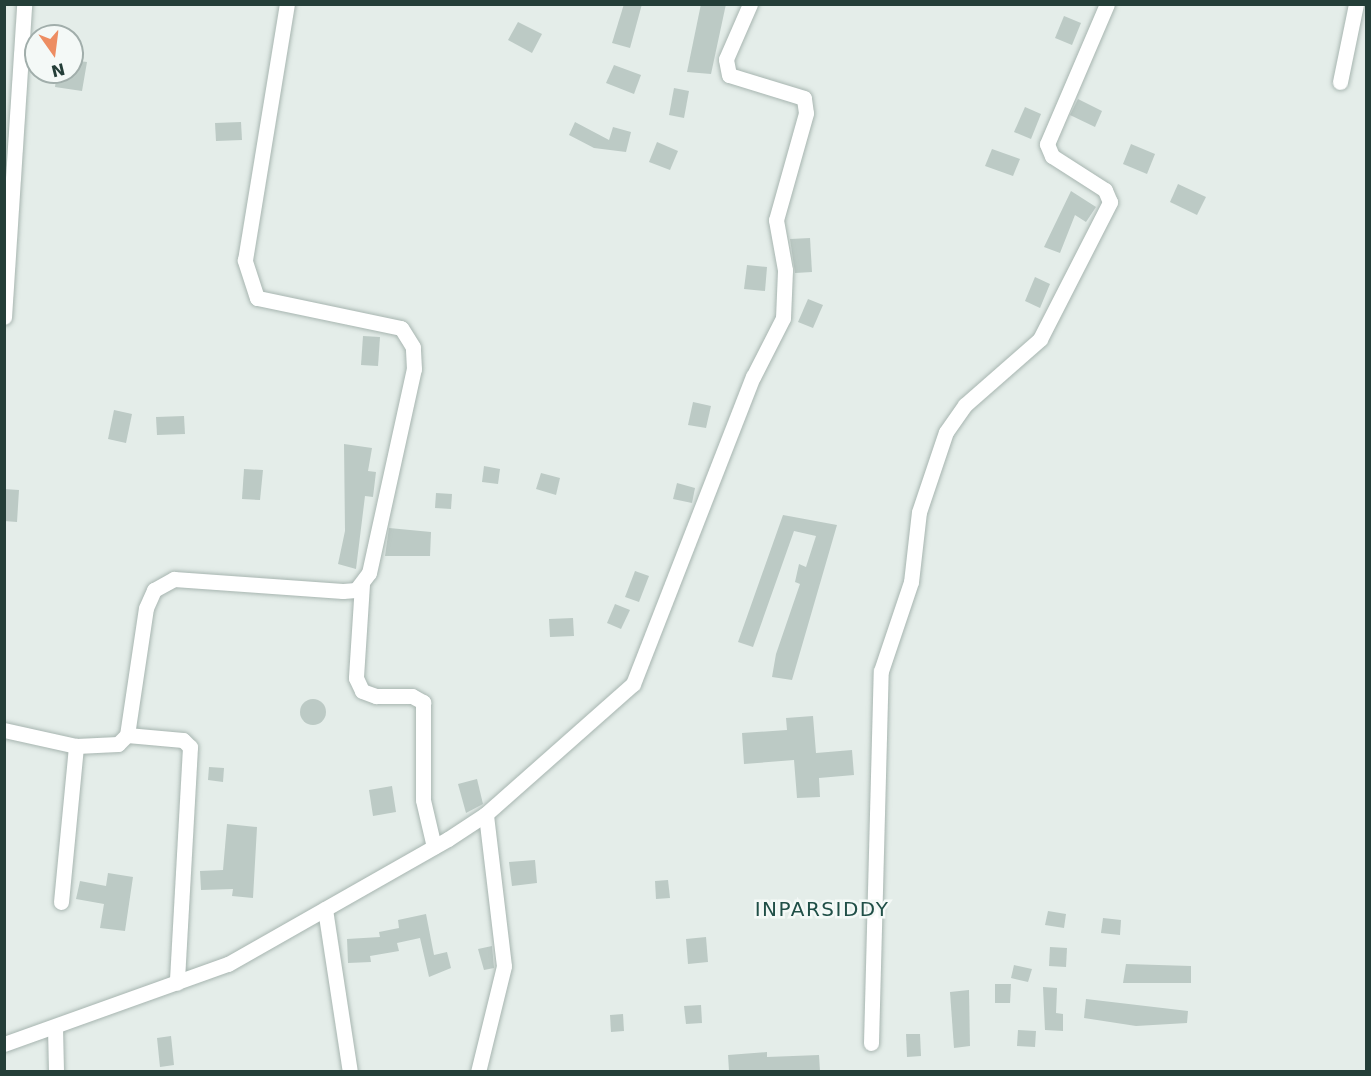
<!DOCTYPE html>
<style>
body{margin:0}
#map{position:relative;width:1371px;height:1076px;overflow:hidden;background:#e4ede9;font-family:"DejaVu Sans",sans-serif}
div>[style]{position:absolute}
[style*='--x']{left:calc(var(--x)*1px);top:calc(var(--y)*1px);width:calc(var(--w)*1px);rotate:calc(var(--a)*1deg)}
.building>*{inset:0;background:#bccac5}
.round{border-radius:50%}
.roads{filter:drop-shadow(0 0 2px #a7b5b0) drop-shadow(0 0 2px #a7b5b0)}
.minor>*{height:15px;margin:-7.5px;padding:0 7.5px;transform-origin:7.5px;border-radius:7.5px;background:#fff}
span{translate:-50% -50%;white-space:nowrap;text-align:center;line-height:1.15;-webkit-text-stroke:5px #f4f9f7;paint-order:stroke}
.quarter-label{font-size:20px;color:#204f47;letter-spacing:1.5px}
.frame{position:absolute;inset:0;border:6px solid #243e38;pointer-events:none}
.north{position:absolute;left:24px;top:24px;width:60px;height:60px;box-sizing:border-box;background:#f4f9f7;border:2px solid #a1aeab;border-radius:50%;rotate:166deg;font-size:16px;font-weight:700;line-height:24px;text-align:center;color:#243e38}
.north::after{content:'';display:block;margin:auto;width:21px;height:27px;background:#ed8d62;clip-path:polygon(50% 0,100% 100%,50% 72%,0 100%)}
</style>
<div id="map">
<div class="building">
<div style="clip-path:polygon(624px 4px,642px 4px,630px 48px,612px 43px)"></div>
<div style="clip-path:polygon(701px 4px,726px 4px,711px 74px,687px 72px)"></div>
<div style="clip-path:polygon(1064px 16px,1081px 23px,1072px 45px,1055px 38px)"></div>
<div style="clip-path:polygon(518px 22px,542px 34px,532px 53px,508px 40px)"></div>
<div style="clip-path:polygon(72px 60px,87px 62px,82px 91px,55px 87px,57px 72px,72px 72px)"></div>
<div style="clip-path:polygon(614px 65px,641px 75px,634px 94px,606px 83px)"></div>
<div style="clip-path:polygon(674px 88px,689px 91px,684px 118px,669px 115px)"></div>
<div style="clip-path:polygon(1078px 99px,1102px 111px,1095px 127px,1070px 115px)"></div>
<div style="clip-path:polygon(1025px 107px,1041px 114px,1031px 139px,1014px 132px)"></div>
<div style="clip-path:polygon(241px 122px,242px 140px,216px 141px,215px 123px)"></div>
<div style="clip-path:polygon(575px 122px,609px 140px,613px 127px,631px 132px,626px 152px,594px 148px,569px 135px)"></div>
<div style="clip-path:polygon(657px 142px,678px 151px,670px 170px,649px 162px)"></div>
<div style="clip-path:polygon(1131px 144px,1155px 154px,1147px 174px,1123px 164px)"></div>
<div style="clip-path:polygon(992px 149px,1020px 159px,1013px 176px,985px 166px)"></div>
<div style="clip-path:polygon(1178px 184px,1206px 197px,1197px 215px,1170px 202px)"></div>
<div style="clip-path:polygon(1071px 191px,1096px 207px,1086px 222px,1075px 215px,1060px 253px,1044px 247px)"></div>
<div style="clip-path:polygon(810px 238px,812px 272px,795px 273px,790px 239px)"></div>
<div style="clip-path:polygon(747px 265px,767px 267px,765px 291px,744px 289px)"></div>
<div style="clip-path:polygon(1035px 277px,1050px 284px,1040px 308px,1025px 301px)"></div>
<div style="clip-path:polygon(808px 299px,823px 305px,813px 328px,798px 322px)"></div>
<div style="clip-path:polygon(363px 336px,380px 337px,378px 366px,361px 365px)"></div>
<div style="clip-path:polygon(693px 402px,711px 406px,706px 428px,688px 425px)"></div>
<div style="clip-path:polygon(114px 410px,132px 414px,126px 443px,108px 439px)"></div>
<div style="clip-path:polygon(184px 416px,185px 434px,157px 435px,156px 417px)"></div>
<div style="clip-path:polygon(344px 444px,372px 448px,368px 471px,376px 472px,373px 497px,365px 496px,356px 569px,338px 564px,345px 531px)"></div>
<div style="clip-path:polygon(484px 466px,500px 469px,498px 484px,482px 482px)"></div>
<div style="clip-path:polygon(244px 469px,263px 470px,260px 500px,242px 499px)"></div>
<div style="clip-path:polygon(541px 473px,560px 478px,556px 495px,536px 489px)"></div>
<div style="clip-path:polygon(677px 483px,695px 488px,692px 503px,673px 499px)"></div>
<div style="clip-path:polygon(4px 489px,19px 490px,17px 522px,4px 521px)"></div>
<div style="clip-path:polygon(436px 493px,452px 494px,451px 509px,435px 508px)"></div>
<div style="clip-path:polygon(783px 515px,837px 525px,792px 680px,772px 677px,776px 654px,800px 584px,795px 582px,799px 564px,806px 567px,816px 536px,794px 531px,753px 647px,738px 642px)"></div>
<div style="clip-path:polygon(389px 528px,431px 532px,430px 556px,385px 556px)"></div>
<div style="clip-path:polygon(635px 571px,649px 576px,639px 602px,625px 597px)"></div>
<div style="clip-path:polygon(615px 604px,630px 610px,621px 629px,607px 623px)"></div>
<div style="clip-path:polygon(573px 618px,574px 636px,550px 637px,549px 619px)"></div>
<div class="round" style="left:300px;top:699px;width:26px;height:26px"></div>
<div style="clip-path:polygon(813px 716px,816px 753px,852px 750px,854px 775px,819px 778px,820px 797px,797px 798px,794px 760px,744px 764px,742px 733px,787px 730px,786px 718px)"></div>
<div style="clip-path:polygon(209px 767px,224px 768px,223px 782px,208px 780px)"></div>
<div style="clip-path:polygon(477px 779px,483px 804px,466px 813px,458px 784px)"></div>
<div style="clip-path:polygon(392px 786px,396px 812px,373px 816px,369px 790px)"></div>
<div style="clip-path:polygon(227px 824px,257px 827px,253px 898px,232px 896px,233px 889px,201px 890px,200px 871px,223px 870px)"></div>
<div style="clip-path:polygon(535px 860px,537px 883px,512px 886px,509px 862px)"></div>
<div style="clip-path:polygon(108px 873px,133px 877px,125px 931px,100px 928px,104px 904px,76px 899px,80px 881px,106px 886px)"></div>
<div style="clip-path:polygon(668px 880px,670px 898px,656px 899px,655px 881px)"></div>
<div style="clip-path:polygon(1048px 911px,1066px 914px,1064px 928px,1045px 925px)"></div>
<div style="clip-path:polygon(426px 914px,434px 955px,447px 952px,451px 968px,429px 977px,420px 938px,397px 943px,399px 951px,370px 956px,371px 962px,348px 963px,347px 939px,380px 937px,379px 932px,399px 928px,398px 920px)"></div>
<div style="clip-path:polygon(1103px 918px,1121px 920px,1120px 935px,1101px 933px)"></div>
<div style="clip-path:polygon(706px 937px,708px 962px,688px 964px,686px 939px)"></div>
<div style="clip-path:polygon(492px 946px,494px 968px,484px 970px,478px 949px)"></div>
<div style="clip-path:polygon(1050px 947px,1067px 948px,1066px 967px,1049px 966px)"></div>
<div style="clip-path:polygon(1126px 964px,1191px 966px,1191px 983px,1123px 983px)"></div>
<div style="clip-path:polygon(1014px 965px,1032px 969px,1028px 982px,1011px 978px)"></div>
<div style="clip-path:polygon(995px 984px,1011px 984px,1010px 1003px,995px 1003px)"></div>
<div style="clip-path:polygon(1043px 987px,1057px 988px,1056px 1013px,1063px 1014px,1063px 1031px,1045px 1030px)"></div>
<div style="clip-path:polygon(969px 990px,970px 1046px,954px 1048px,950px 992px)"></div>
<div style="clip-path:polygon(1086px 999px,1188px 1011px,1187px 1023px,1136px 1026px,1084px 1018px)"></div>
<div style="clip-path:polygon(701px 1005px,702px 1023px,686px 1024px,684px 1006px)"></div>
<div style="clip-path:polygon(623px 1014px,624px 1031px,611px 1032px,610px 1015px)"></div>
<div style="clip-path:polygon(1018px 1030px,1036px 1031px,1035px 1047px,1017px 1046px)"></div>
<div style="clip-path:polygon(906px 1034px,920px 1034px,921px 1056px,907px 1057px)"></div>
<div style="clip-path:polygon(171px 1036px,174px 1065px,160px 1067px,157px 1038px)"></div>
<div style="clip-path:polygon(767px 1052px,767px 1057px,819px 1055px,820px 1071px,729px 1071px,728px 1055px)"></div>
</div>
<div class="roads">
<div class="minor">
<div style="--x:1340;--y:82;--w:80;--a:-78.4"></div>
<div style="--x:4;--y:317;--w:314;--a:-86.3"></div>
<div style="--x:362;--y:584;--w:94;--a:93.7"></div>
<div style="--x:356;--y:678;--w:14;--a:65"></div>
<div style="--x:362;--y:691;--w:15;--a:20"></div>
<div style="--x:376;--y:696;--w:36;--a:0"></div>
<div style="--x:412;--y:696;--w:13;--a:29"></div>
<div style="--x:423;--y:702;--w:98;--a:90"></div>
<div style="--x:423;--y:800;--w:48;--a:76.8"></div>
<div style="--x:4;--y:730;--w:74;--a:12.5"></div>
<div style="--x:127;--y:735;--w:56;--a:5.1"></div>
<div style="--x:183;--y:740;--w:10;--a:45"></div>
<div style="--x:190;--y:747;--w:236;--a:93.2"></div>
<div style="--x:61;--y:902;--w:157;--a:-84.5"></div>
<div style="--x:76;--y:746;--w:42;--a:-2.7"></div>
<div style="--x:118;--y:744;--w:13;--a:-45"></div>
<div style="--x:127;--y:735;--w:128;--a:-81.5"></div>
<div style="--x:146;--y:608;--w:20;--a:-66"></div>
<div style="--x:154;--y:590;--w:23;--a:-29"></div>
<div style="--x:174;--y:579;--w:169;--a:4.1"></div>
<div style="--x:343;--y:591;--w:13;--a:-4"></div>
<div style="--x:356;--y:590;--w:21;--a:-53"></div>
<div style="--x:369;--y:573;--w:209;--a:-77.6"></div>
<div style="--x:414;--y:369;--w:22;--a:-93"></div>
<div style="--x:413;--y:347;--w:22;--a:-122"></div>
<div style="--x:401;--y:328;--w:147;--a:-168.2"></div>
<div style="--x:257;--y:298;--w:40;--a:-108"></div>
<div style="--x:245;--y:260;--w:259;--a:-80.7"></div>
<div style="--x:325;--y:909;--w:165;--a:81.3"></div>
<div style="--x:55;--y:1027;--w:45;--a:88.7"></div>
<div style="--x:871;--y:1043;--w:372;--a:-88.5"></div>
<div style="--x:881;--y:671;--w:94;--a:-71.4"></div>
<div style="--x:911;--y:582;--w:70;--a:-83.5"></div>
<div style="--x:919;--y:512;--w:84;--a:-71.4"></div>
<div style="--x:946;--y:432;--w:33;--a:-55"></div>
<div style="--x:965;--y:405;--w:100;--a:-41.3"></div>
<div style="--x:1040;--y:339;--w:154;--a:-62.9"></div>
<div style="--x:1110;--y:202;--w:13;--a:-113"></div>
<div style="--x:1105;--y:190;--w:63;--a:-147.3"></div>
<div style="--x:1052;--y:156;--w:13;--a:-113"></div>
<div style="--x:1047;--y:144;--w:152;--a:-66.8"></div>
<div style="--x:4;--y:1044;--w:238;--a:-19.7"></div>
<div style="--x:228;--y:964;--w:253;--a:-29.6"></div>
<div style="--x:448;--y:839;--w:45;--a:-33.3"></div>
<div style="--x:486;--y:814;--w:196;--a:-41.5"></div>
<div style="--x:633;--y:684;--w:330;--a:-68.7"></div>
<div style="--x:753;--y:377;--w:66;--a:-63"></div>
<div style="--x:783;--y:318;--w:48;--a:-87.6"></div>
<div style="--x:785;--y:270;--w:51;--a:-100.2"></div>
<div style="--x:776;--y:220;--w:111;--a:-74.3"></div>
<div style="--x:806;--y:113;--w:15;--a:-98"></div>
<div style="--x:804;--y:98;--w:78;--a:-163"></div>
<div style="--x:729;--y:75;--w:16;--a:-101"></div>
<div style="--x:726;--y:59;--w:60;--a:-66.4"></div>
<div style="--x:478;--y:1072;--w:109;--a:-76.2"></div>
<div style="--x:504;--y:966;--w:153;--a:-96.8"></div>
</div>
</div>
<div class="quarter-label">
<span style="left:822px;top:909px">INPARSIDDY</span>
</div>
<div class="frame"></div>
<div class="north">N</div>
</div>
